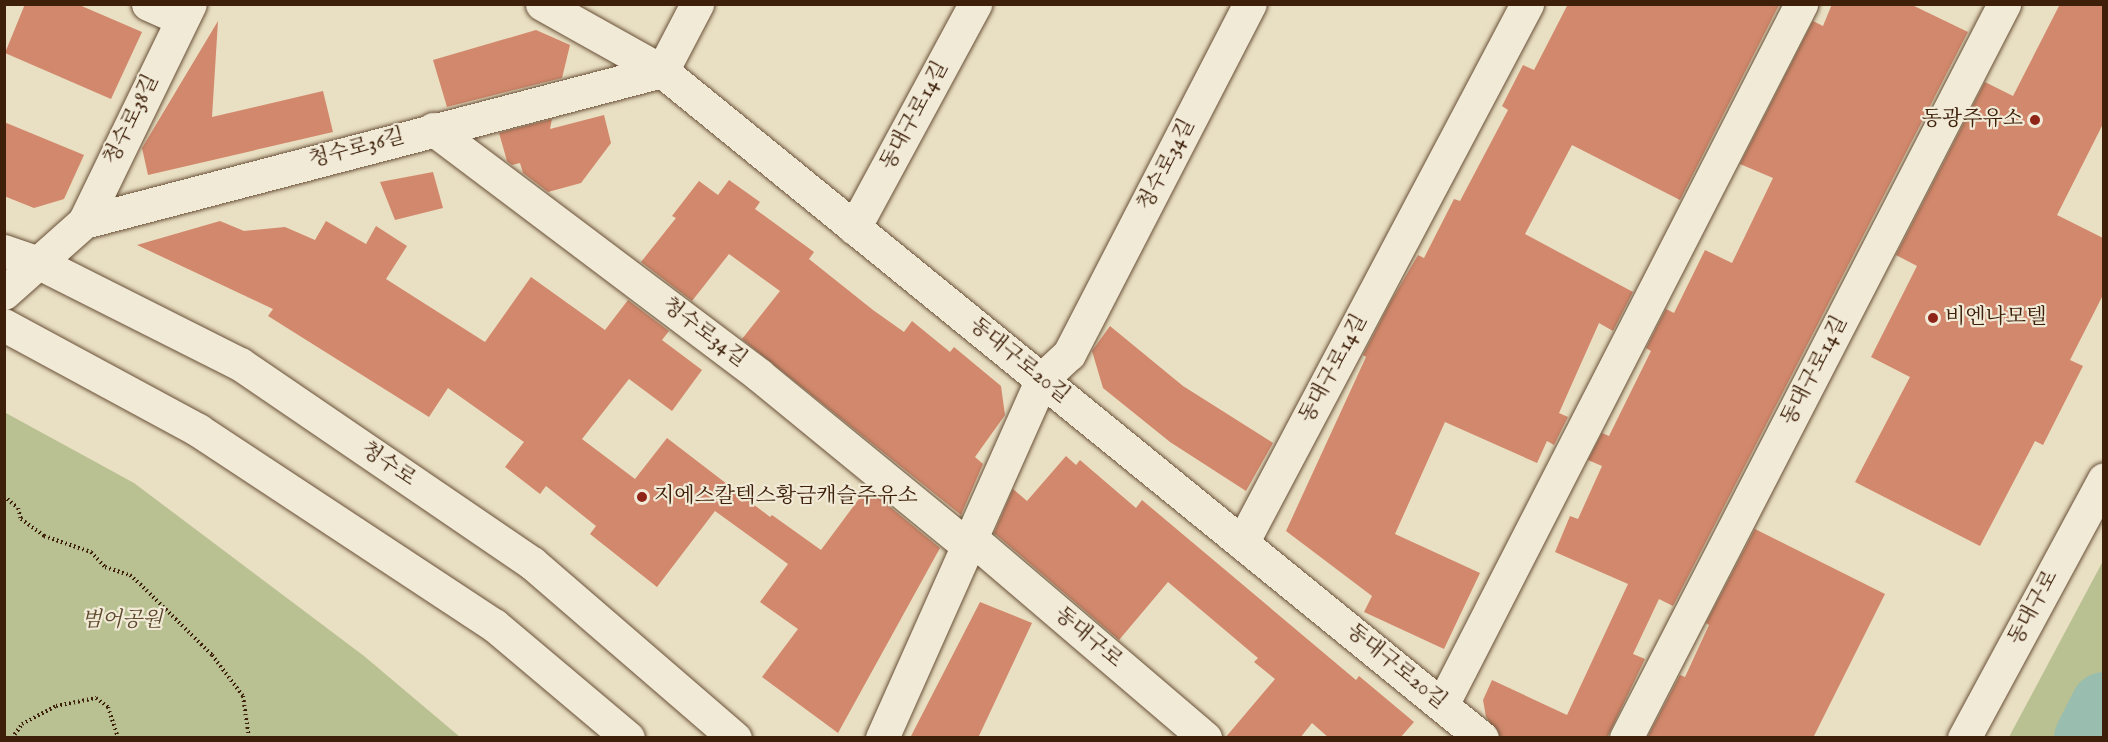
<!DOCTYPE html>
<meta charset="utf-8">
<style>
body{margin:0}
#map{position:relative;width:2108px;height:742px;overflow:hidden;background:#e9dfc2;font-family:"IM FELL English","Noto Serif KR",serif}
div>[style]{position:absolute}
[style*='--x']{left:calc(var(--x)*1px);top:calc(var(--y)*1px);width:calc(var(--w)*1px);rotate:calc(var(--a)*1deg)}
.green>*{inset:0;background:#b9c192}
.river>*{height:66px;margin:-33px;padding:0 33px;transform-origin:33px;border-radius:33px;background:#99bdae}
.building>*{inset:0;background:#d2886c}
.path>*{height:4px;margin-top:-2px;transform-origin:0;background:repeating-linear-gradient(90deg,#3e200a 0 1.5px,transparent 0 4.5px)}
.roads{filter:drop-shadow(0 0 2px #695038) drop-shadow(0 0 2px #695038)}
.minor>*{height:33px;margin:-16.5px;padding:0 16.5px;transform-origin:16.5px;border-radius:16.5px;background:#f1ead7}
.secondary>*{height:33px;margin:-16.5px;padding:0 16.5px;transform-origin:16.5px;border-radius:16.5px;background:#f1ead7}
.dots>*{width:16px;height:16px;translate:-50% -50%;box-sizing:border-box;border:3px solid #f1ead7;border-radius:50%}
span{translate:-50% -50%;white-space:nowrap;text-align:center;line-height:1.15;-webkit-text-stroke:4.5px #f1ead7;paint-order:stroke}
.street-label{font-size:21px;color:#3e200a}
.poi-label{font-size:21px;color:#3e200a}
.right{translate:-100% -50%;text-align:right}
.left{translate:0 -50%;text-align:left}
.park-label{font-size:21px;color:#5d482c;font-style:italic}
.frame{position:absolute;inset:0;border:6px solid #3e200a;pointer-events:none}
</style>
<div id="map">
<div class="green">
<div style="clip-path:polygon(4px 412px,134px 483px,364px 656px,460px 737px,5px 737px)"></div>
<div style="clip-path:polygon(2103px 561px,2103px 737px,2009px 737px)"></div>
</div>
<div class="river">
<div style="--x:2087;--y:738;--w:37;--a:-63"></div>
</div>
<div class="building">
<div style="clip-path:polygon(25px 4px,77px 4px,142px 32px,111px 99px,5px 53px)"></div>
<div style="clip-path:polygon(1568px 4px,1779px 5px,1680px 200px,1572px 145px,1525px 234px,1633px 292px,1613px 331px,1599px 323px,1559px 413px,1568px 417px,1554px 445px,1547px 441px,1537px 463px,1445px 422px,1395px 534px,1480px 573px,1444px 649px,1364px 612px,1372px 596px,1286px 531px,1366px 357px,1363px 355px,1390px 303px,1418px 255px,1424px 258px,1454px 199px,1460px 201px,1508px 110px,1502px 106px,1523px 65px,1534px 70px)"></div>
<div style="clip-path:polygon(1832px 4px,1910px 4px,1968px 32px,1673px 606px,1659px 599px,1633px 654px,1645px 659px,1607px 738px,1501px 738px,1486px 717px,1483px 700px,1492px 680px,1567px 715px,1628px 584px,1555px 552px,1570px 516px,1578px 519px,1602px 466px,1588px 460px,1602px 433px,1609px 436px,1651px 351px,1646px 348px,1666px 309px,1674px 313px,1705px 250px,1732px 263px,1773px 178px,1740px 164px,1813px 21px,1823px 26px)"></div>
<div style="clip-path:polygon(2060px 4px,2103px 4px,2103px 124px,2057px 215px,2103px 238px,2103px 295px,2070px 360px,2083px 366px,2043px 445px,2035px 441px,1980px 546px,1855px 482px,1910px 377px,1871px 357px,1917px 266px,1896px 255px,1985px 82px,2013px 96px)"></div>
<div style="clip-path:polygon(218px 21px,212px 117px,323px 91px,333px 132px,148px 175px,142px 148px)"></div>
<div style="clip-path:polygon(536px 30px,570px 45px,562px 78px,447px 107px,433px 60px)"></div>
<div style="clip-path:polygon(604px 115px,611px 143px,581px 183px,548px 192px,523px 173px,520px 163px,512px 165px,507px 161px,499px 133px,552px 119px,550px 129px)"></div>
<div style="clip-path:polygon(4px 122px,84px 155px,64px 199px,34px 208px,4px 196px)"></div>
<div style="clip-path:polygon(433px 172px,443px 208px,395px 220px,380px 182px)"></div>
<div style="clip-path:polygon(729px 180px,760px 202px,755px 209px,814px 252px,809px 259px,873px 310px,904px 332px,912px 321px,950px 352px,954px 347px,1001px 386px,1005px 415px,975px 457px,983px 464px,961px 515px,742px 339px,780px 291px,729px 254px,692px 301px,641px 262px,676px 218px,672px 216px,699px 181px,718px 195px)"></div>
<div style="clip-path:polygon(220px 221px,244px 231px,285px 227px,315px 240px,326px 221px,366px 244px,376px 226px,407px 246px,386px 279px,485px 342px,531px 277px,605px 330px,628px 300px,669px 331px,662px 340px,702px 370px,672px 411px,629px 379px,582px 439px,635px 479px,667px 438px,770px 517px,772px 515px,821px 550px,867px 488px,940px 548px,838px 733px,762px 677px,798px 629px,760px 602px,788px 564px,715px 511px,657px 587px,590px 534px,596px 526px,546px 486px,540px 494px,505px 467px,524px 442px,448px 388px,429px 417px,268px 316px,273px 309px,137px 245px)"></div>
<div style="clip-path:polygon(1110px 326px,1183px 386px,1273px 443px,1246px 491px,1170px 442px,1103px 388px,1092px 351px)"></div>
<div style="clip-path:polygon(1066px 456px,1076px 465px,1080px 460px,1136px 508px,1142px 500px,1356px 680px,1359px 676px,1414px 722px,1400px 738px,1329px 738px,1312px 723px,1300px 738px,1225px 738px,1275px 679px,1254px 662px,1258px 658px,1168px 582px,1119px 640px,994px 533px,1013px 489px,1027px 501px)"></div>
<div style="clip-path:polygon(1755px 529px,1885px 594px,1813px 738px,1647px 738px,1680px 675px,1685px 677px,1709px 625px,1706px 623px)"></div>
<div style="clip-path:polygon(980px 602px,1032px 623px,978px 738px,910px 738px)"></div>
</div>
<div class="path">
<div style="--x:4;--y:496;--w:18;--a:41"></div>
<div style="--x:18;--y:508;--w:11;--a:75"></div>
<div style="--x:21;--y:519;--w:29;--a:36"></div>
<div style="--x:44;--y:536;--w:50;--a:18.8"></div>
<div style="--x:91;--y:552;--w:21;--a:47"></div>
<div style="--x:105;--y:567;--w:26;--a:18"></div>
<div style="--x:130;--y:575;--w:13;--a:42"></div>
<div style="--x:140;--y:584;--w:101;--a:44.6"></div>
<div style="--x:212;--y:655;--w:51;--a:52.9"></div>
<div style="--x:243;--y:696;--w:42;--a:81.9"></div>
<div style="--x:12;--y:738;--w:17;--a:-54"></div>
<div style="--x:22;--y:724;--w:38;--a:-28"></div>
<div style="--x:56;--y:706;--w:41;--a:-11.3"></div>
<div style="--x:96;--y:698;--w:15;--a:37"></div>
<div style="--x:108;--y:707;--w:33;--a:72"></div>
</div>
<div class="roads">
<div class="minor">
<div style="--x:148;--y:4;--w:37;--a:24"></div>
<div style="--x:542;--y:4;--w:137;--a:29.2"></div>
<div style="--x:662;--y:71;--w:1057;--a:39.13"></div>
<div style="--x:433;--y:129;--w:408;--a:37"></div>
<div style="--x:759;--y:375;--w:270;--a:39.3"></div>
<div style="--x:84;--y:222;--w:242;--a:-64.1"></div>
<div style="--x:854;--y:228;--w:255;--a:-61.6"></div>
<div style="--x:4;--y:293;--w:107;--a:-41.6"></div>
<div style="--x:84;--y:222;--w:597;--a:-14.64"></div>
<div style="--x:662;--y:71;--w:76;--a:-62.4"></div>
<div style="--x:971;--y:538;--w:308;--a:40.5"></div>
<div style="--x:1242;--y:543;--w:610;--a:-62.13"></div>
<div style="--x:1442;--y:705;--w:788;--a:-62.88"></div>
<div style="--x:882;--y:738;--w:393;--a:-66"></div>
<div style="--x:1042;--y:379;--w:37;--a:-43"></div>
<div style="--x:1069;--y:354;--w:394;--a:-62.7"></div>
<div style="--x:1626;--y:738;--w:826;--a:-62.75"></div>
</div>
<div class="secondary">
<div style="--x:4;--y:251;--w:37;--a:19"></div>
<div style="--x:39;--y:263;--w:225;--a:26.7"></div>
<div style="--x:240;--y:364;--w:353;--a:34.3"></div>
<div style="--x:532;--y:563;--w:268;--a:40.8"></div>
<div style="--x:4;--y:325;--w:221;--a:28.4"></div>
<div style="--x:198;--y:430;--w:354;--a:33.4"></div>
<div style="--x:494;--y:625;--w:175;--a:40.1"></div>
<div style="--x:1964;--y:738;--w:294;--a:-61.6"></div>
</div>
</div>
<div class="dots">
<div style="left:2035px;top:120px;background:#8f2418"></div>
<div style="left:1933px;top:318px;background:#8f2418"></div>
<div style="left:642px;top:497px;background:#8f2418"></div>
</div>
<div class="street-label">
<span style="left:915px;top:116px;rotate:-62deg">동대구로14길</span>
<span style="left:132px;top:120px;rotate:-64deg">청수로38길</span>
<span style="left:357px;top:149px;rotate:-15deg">청수로36길</span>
<span style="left:1167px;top:165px;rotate:-63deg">청수로34길</span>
<span style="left:704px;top:333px;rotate:37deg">청수로34길</span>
<span style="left:1019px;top:361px;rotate:39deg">동대구로20길</span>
<span style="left:1334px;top:369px;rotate:-62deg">동대구로14길</span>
<span style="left:1815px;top:371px;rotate:-63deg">동대구로14길</span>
<span style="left:388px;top:465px;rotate:34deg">청수로</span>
<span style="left:2034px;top:608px;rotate:-62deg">동대구로</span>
<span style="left:1088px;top:638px;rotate:40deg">동대구로</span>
<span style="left:1396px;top:667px;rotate:39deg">동대구로20길</span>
</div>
<div class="poi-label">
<span class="right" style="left:2023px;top:120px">동광주유소</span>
<span class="left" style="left:1945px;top:318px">비엔나모텔</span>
<span class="left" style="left:654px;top:497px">지에스칼텍스황금캐슬주유소</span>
</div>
<div class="park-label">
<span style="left:122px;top:621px">범어공원</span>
</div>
<div class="frame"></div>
</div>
